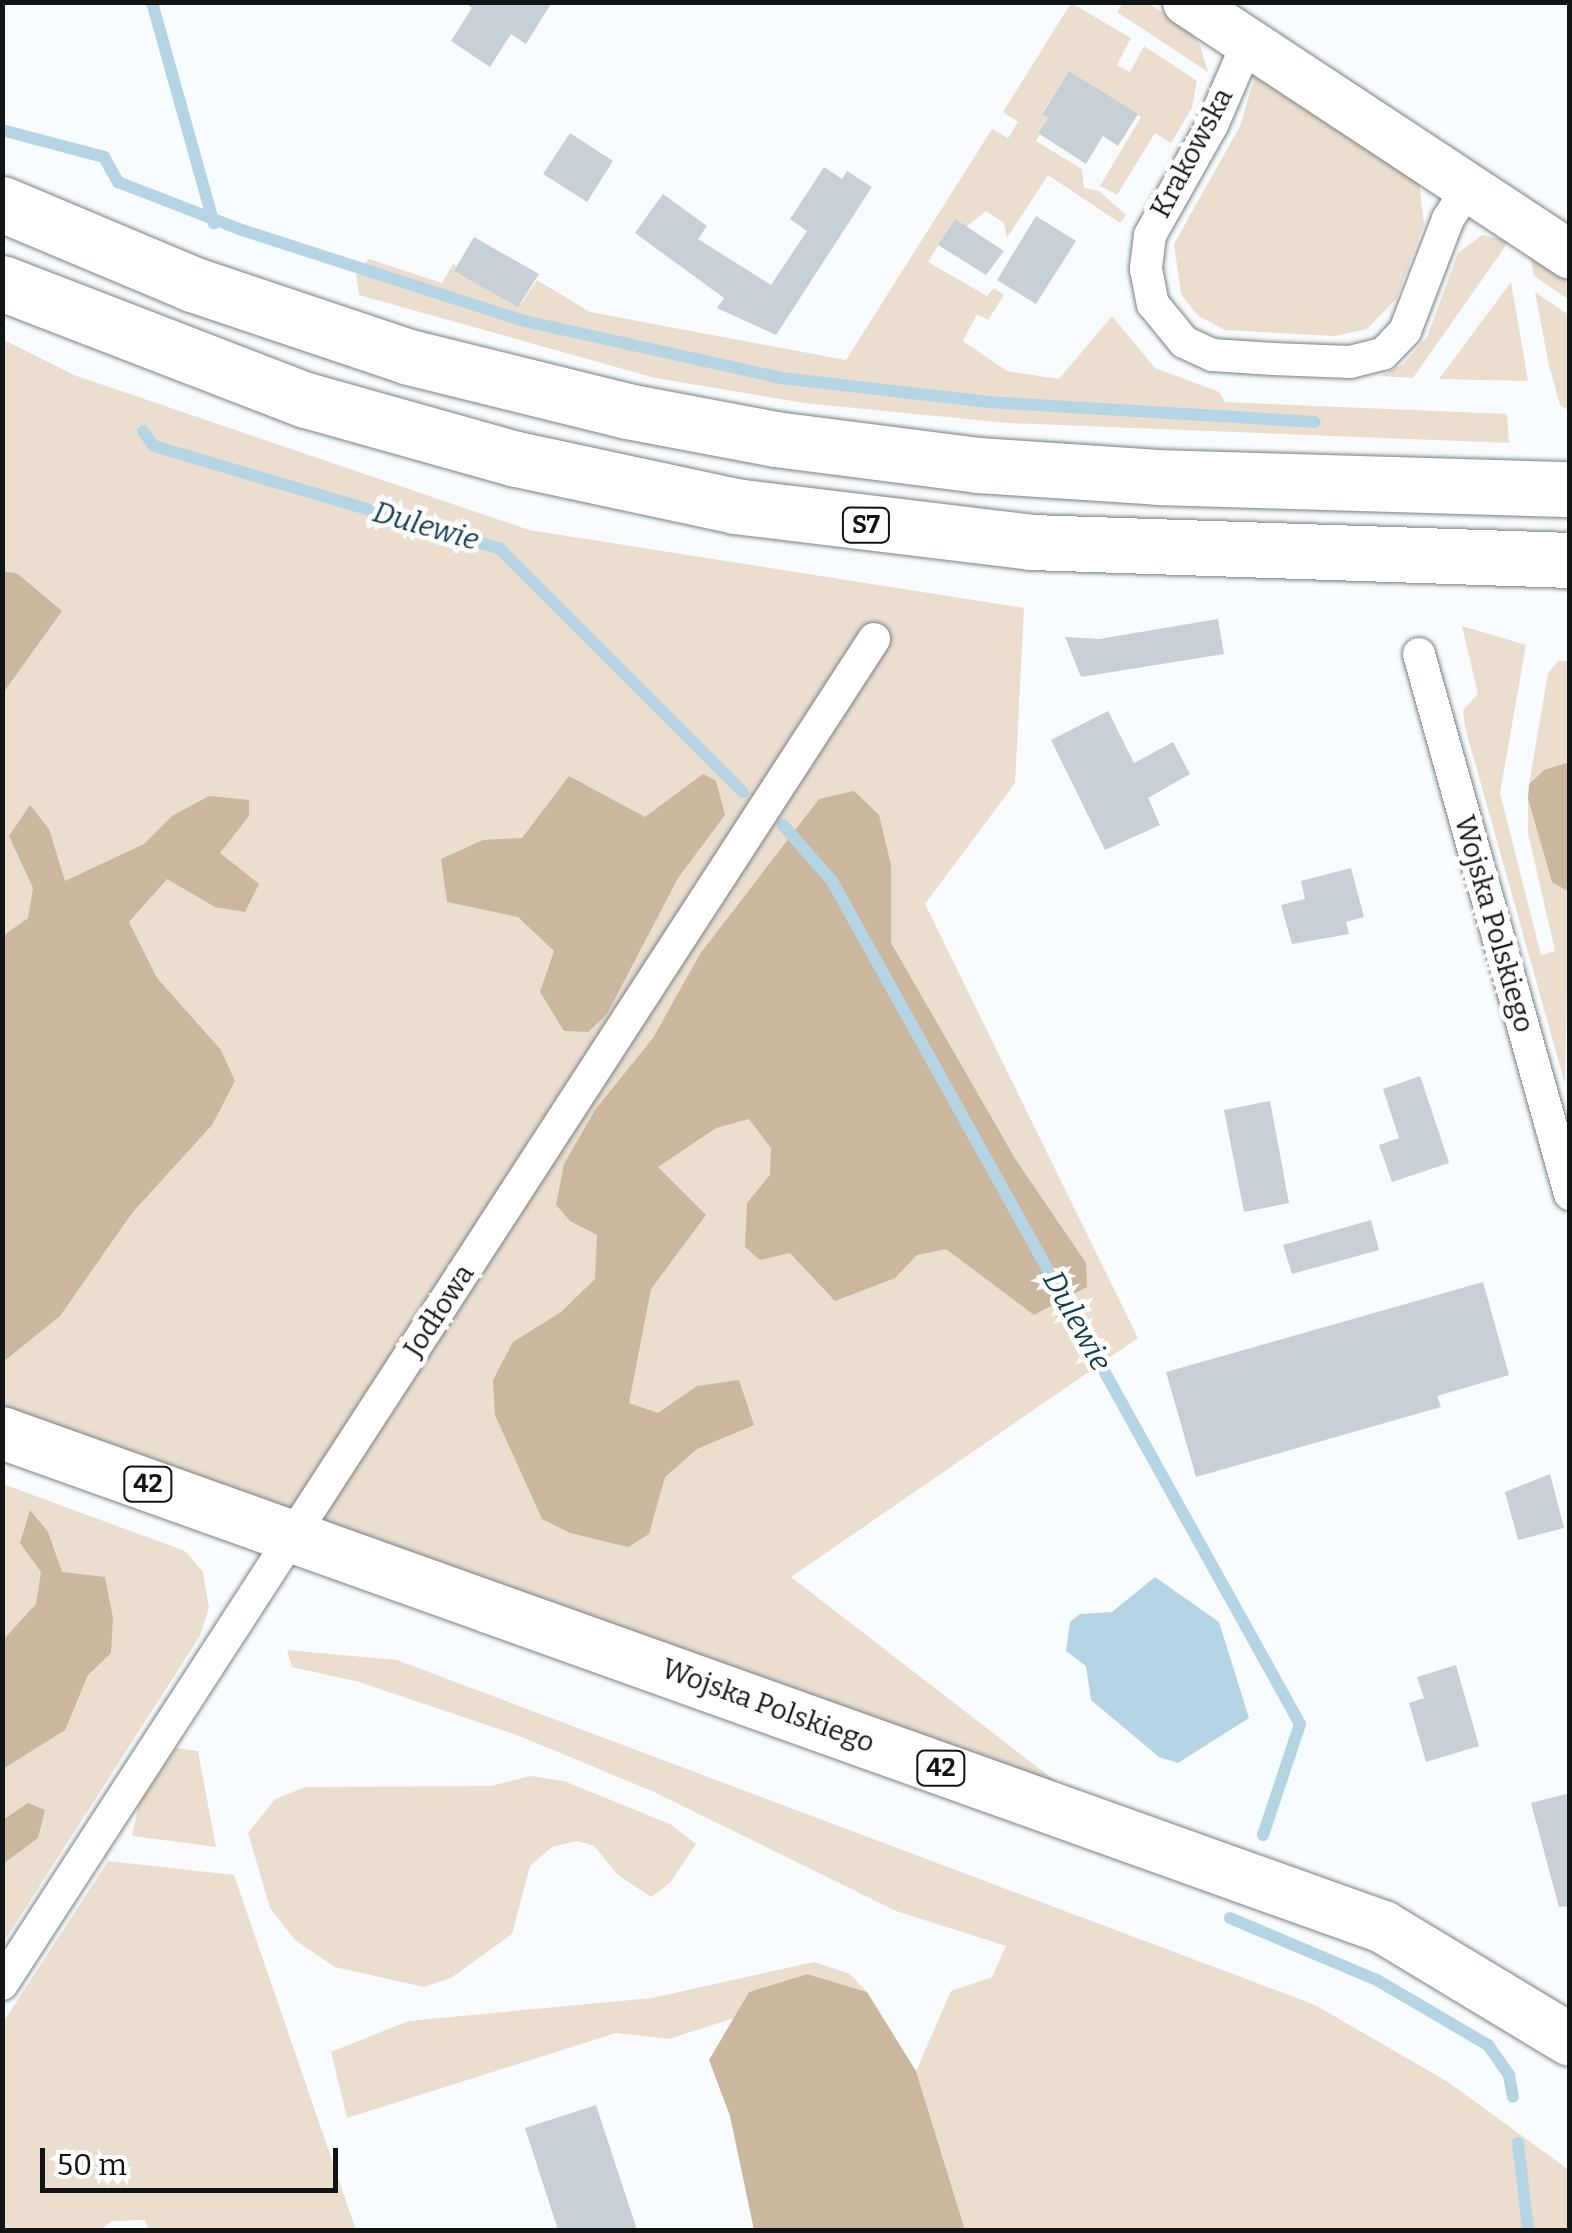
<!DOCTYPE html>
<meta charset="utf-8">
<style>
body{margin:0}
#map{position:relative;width:1572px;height:2233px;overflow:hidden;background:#f8fcfe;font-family:Bitter,serif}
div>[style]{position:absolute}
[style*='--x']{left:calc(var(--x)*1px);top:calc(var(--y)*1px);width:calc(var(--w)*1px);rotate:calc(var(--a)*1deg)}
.green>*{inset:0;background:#ebdecf}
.forest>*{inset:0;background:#cbb69e}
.water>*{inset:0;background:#b5d5e5}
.stream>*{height:12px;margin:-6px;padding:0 6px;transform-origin:6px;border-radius:6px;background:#b5d5e5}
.building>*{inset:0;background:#c7d0d5}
.roads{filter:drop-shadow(0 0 2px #798186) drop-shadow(0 0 2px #798186)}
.street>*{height:32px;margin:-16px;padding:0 16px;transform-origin:16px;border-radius:16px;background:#fff}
.secondary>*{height:48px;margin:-24px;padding:0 24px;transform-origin:24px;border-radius:24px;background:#fff}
.primary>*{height:52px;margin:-26px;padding:0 26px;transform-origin:26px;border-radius:26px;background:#fff}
.highway>*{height:55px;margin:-27.5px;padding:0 27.5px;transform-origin:27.5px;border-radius:27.5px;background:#fff}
span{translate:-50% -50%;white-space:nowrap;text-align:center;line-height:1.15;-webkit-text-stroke:9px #fff;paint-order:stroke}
.shield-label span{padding:2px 8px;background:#fff;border:2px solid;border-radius:8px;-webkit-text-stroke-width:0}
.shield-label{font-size:25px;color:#111415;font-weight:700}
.street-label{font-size:28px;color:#111415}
.water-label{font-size:30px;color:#123d50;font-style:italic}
.frame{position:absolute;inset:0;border:5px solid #111415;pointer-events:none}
.scale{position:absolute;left:40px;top:2148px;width:298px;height:45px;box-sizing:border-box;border:5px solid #111415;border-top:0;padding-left:12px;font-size:30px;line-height:35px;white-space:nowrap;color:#111415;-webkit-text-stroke:8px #fff;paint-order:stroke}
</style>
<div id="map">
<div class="green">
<div style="clip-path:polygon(1071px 3px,1131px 38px,1117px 65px,1130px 72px,1144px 46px,1197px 81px,1192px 108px,1171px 143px,1155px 133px,1117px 195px,1100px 186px,1141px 117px,1069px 71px,1042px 113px,1049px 118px,1036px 141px,1082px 169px,1084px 188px,1099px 191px,1126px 215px,1120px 223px,1048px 175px,1007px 238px,1004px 223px,986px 211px,966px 227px,954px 220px,928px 262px,987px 296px,994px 288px,1004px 295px,988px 320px,977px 314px,963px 341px,1007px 371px,1059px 379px,1112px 316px,1155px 368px,1219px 392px,1225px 402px,1507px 414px,1509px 443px,1007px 423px,804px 403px,655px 378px,359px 295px,356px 273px,369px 259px,442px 283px,453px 264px,521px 304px,537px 280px,590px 312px,846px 360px,992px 129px,1008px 138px,1018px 122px,1003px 112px)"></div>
<div style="clip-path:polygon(1123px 3px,1148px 3px,1186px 27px,1200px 45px,1208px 72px,1117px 12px)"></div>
<div style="clip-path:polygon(1255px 76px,1419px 182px,1424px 224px,1396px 299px,1367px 329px,1335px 336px,1225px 330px,1197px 315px,1181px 294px,1174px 244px,1240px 126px)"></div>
<div style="clip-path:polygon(1482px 235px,1509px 241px,1413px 378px,1381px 376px,1403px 364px,1427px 337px,1458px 253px)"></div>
<div style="clip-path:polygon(1530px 254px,1569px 280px,1569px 300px,1534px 276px)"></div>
<div style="clip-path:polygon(1511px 282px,1528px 381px,1439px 379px)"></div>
<div style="clip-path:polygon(1535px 292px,1569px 315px,1569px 411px,1560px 405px,1549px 366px)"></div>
<div style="clip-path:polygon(2px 339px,74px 375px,529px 530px,1024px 608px,1015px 783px,925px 904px,1138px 1338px,791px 1577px,1111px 1824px,3px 1418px)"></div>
<div style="clip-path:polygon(1462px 626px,1526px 645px,1500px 793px,1541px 955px,1555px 951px,1528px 833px,1528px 799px,1552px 881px,1569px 892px,1565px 1084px,1465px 727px,1463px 710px,1478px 694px)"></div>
<div style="clip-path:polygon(1558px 661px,1569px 661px,1569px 762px,1544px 770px,1529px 784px,1548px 673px)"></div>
<div style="clip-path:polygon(3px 1484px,185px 1551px,203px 1572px,209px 1608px,200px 1636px,3px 1943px)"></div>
<div style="clip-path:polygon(287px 1650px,397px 1660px,1315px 2005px,1448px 2082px,1569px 2170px,1569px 2230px,965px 2230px,916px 2071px,951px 1991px,992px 1977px,1006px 1946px,896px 1911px,654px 1792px,517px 1735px,359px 1682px,292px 1667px)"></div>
<div style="clip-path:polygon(176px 1748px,198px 1751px,216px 1847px,132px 1836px,139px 1803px)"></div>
<div style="clip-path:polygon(530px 1776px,564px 1781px,670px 1824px,696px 1844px,670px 1883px,651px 1897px,618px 1875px,594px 1846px,577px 1841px,552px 1847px,530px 1866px,512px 1934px,451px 1978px,424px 1987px,335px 1967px,295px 1940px,270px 1908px,248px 1833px,275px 1799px,305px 1787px,491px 1786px)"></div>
<div style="clip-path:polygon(108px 1861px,234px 1875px,356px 2230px,149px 2230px,145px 2220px,112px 2221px,99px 2230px,3px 2230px,2px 2024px)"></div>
<div style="clip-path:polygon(814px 1962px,850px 1974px,867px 1992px,807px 1974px,749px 1992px,734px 2018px,669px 2039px,616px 2033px,347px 2118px,331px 2052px,408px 2021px,652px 1998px)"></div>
</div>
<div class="forest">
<div style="clip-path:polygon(3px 571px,18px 574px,62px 611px,3px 693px)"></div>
<div style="clip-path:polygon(1569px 762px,1570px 762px,1569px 892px,1552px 882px,1528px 799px,1529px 784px,1544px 770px)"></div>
<div style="clip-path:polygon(703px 774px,716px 781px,725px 815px,678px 878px,607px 1014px,588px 1032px,564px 1031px,540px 992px,554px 951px,518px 917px,447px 902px,441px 859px,483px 840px,522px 838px,569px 776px,645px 817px)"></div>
<div style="clip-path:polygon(854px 791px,879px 815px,891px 865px,891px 943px,1016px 1160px,1086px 1263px,1087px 1287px,1034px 1315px,946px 1249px,917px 1255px,895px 1278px,835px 1301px,790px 1253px,760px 1260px,745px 1247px,747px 1203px,770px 1175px,771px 1148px,749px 1119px,716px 1128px,658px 1167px,706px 1215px,651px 1289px,629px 1403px,658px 1413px,697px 1386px,739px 1380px,754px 1425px,697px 1449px,665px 1477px,649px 1534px,628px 1547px,570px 1533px,542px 1519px,495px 1415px,493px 1380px,513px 1342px,561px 1312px,595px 1279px,597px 1235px,570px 1221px,556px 1205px,564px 1164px,595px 1110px,653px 1038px,700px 954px,819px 799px)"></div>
<div style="clip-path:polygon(209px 796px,249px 800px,249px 816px,220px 853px,259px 884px,245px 912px,215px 907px,167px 879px,129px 922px,157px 978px,221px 1050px,235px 1081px,212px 1125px,132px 1213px,60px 1316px,3px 1362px,3px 936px,28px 918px,33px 888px,9px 836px,30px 805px,49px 829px,65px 881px,144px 844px,172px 816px)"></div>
<div style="clip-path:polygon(30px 1510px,48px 1532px,62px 1572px,105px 1577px,113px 1618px,111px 1653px,88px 1675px,65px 1730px,3px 1769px,3px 1640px,36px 1604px,41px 1572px,20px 1543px)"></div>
<div style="clip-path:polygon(28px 1803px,45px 1810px,38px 1838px,3px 1864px,3px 1820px)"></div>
<div style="clip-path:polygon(807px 1974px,867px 1992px,916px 2071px,965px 2230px,754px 2230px,730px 2116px,709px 2060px,749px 1992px)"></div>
</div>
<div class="water">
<div style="clip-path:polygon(1155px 1577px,1219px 1622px,1249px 1718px,1178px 1763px,1159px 1757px,1091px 1700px,1086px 1666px,1066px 1651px,1070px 1622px,1080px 1614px,1112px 1612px)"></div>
</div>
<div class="stream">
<div style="--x:152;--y:2;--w:230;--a:74.4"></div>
<div style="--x:2;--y:130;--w:106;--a:14.8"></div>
<div style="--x:104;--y:157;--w:29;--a:61"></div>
<div style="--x:118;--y:182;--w:130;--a:21.2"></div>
<div style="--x:239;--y:229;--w:295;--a:17.9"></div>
<div style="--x:520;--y:320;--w:267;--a:12.5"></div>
<div style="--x:781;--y:378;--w:209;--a:6.6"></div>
<div style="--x:989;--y:402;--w:326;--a:3.5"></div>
<div style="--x:143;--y:431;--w:19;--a:54"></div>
<div style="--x:154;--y:446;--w:360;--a:16.5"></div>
<div style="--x:499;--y:548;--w:345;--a:45"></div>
<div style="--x:783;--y:825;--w:74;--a:48.8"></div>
<div style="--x:832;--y:881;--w:964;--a:60.96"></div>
<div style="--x:1300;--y:1724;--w:117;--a:108.4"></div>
<div style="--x:1230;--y:1918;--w:160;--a:22.9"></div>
<div style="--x:1377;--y:1980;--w:129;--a:30.4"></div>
<div style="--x:1488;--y:2045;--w:37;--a:55"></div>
<div style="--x:1509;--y:2075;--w:22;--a:80"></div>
<div style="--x:1518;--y:2143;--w:88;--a:83.4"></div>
</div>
<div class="building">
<div style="clip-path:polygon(464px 2px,552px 2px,526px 44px,511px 34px,490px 67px,451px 41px,472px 8px)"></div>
<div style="clip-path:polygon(1069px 71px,1138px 114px,1118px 146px,1103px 136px,1086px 164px,1038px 133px,1049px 118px,1042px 114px)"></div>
<div style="clip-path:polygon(570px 133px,613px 161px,587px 202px,543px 174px)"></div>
<div style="clip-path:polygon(824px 167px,842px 179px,847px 171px,872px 187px,776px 335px,717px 308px,724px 298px,635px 233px,663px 194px,707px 226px,698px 239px,771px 285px,807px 231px,790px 219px)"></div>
<div style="clip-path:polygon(1036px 216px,1076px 241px,1036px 304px,997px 280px)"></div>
<div style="clip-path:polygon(955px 219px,1004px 251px,986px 275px,938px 245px)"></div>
<div style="clip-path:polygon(474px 237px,539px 274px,518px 307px,454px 271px)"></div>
<div style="clip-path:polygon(1218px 619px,1224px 654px,1081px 677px,1065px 637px,1099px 639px)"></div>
<div style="clip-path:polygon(1108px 711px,1134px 763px,1173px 742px,1190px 774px,1148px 798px,1160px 825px,1105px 850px,1051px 740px)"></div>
<div style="clip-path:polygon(1351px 868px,1364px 917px,1346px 922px,1349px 934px,1292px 944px,1281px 905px,1305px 899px,1301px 881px)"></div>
<div style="clip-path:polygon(1420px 1076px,1449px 1163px,1392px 1182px,1379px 1145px,1399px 1138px,1383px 1089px)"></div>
<div style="clip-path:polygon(1270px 1101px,1289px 1203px,1244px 1212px,1224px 1110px)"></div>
<div style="clip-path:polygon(1371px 1220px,1379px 1250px,1292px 1274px,1283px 1245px)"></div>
<div style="clip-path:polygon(1483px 1282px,1509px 1375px,1437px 1396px,1441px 1407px,1196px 1477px,1166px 1372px)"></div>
<div style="clip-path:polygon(1550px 1474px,1564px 1528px,1518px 1540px,1505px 1492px)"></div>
<div style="clip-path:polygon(1456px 1665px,1479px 1746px,1426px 1762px,1409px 1703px,1424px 1698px,1417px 1677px)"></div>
<div style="clip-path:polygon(1570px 1793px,1570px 1906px,1559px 1907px,1531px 1803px)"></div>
<div style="clip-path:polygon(596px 2105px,637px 2230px,558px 2230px,525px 2128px)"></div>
</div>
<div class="roads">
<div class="street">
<div style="--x:1248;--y:42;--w:90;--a:113.4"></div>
<div style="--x:1212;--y:125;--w:126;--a:119.4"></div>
<div style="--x:1150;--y:235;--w:34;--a:97"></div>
<div style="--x:1146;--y:269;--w:36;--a:79"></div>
<div style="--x:1153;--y:304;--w:49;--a:50.8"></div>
<div style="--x:1184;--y:342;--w:31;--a:25"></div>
<div style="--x:1212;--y:355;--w:61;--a:3.8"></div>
<div style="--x:1273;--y:359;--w:77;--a:2.2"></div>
<div style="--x:1350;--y:362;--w:34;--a:-14"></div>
<div style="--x:1383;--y:354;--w:32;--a:-46"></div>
<div style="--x:1405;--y:331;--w:120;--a:-69"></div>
<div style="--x:1448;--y:219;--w:37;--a:-57"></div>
<div style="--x:1419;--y:654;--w:561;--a:74.38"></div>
<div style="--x:2;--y:1984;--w:1603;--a:-57.04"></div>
</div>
<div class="secondary">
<div style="--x:1187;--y:2;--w:459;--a:33.4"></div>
</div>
<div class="primary">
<div style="--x:2;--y:1433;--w:1467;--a:19.68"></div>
<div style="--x:1383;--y:1927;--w:218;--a:31.1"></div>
</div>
<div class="highway">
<div style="--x:2;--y:204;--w:206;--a:22.8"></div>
<div style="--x:192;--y:284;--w:229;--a:18.6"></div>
<div style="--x:409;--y:357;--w:225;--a:13.9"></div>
<div style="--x:627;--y:411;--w:151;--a:10.7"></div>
<div style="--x:775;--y:439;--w:205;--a:7.3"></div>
<div style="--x:978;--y:465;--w:180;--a:3.8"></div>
<div style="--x:1158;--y:477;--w:412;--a:1.7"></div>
<div style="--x:2;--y:283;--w:326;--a:21.1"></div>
<div style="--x:306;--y:400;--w:218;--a:15.7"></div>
<div style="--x:516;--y:459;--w:224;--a:12.1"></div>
<div style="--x:735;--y:506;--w:298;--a:6.9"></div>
<div style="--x:1031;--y:542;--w:539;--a:1.91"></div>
</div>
</div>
<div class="shield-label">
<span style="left:866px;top:525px">S7</span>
<span style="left:148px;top:1484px">42</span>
<span style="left:941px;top:1768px">42</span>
</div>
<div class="street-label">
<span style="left:1192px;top:153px;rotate:-62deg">Krakowska</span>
<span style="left:1494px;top:924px;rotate:74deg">Wojska Polskiego</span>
<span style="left:439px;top:1311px;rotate:-57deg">Jodłowa</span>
<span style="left:768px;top:1706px;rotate:20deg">Wojska Polskiego</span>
</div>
<div class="water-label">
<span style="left:426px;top:526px;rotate:16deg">Dulewie</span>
<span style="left:1077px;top:1321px;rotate:61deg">Dulewie</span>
</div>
<div class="frame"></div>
<div class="scale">50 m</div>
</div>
